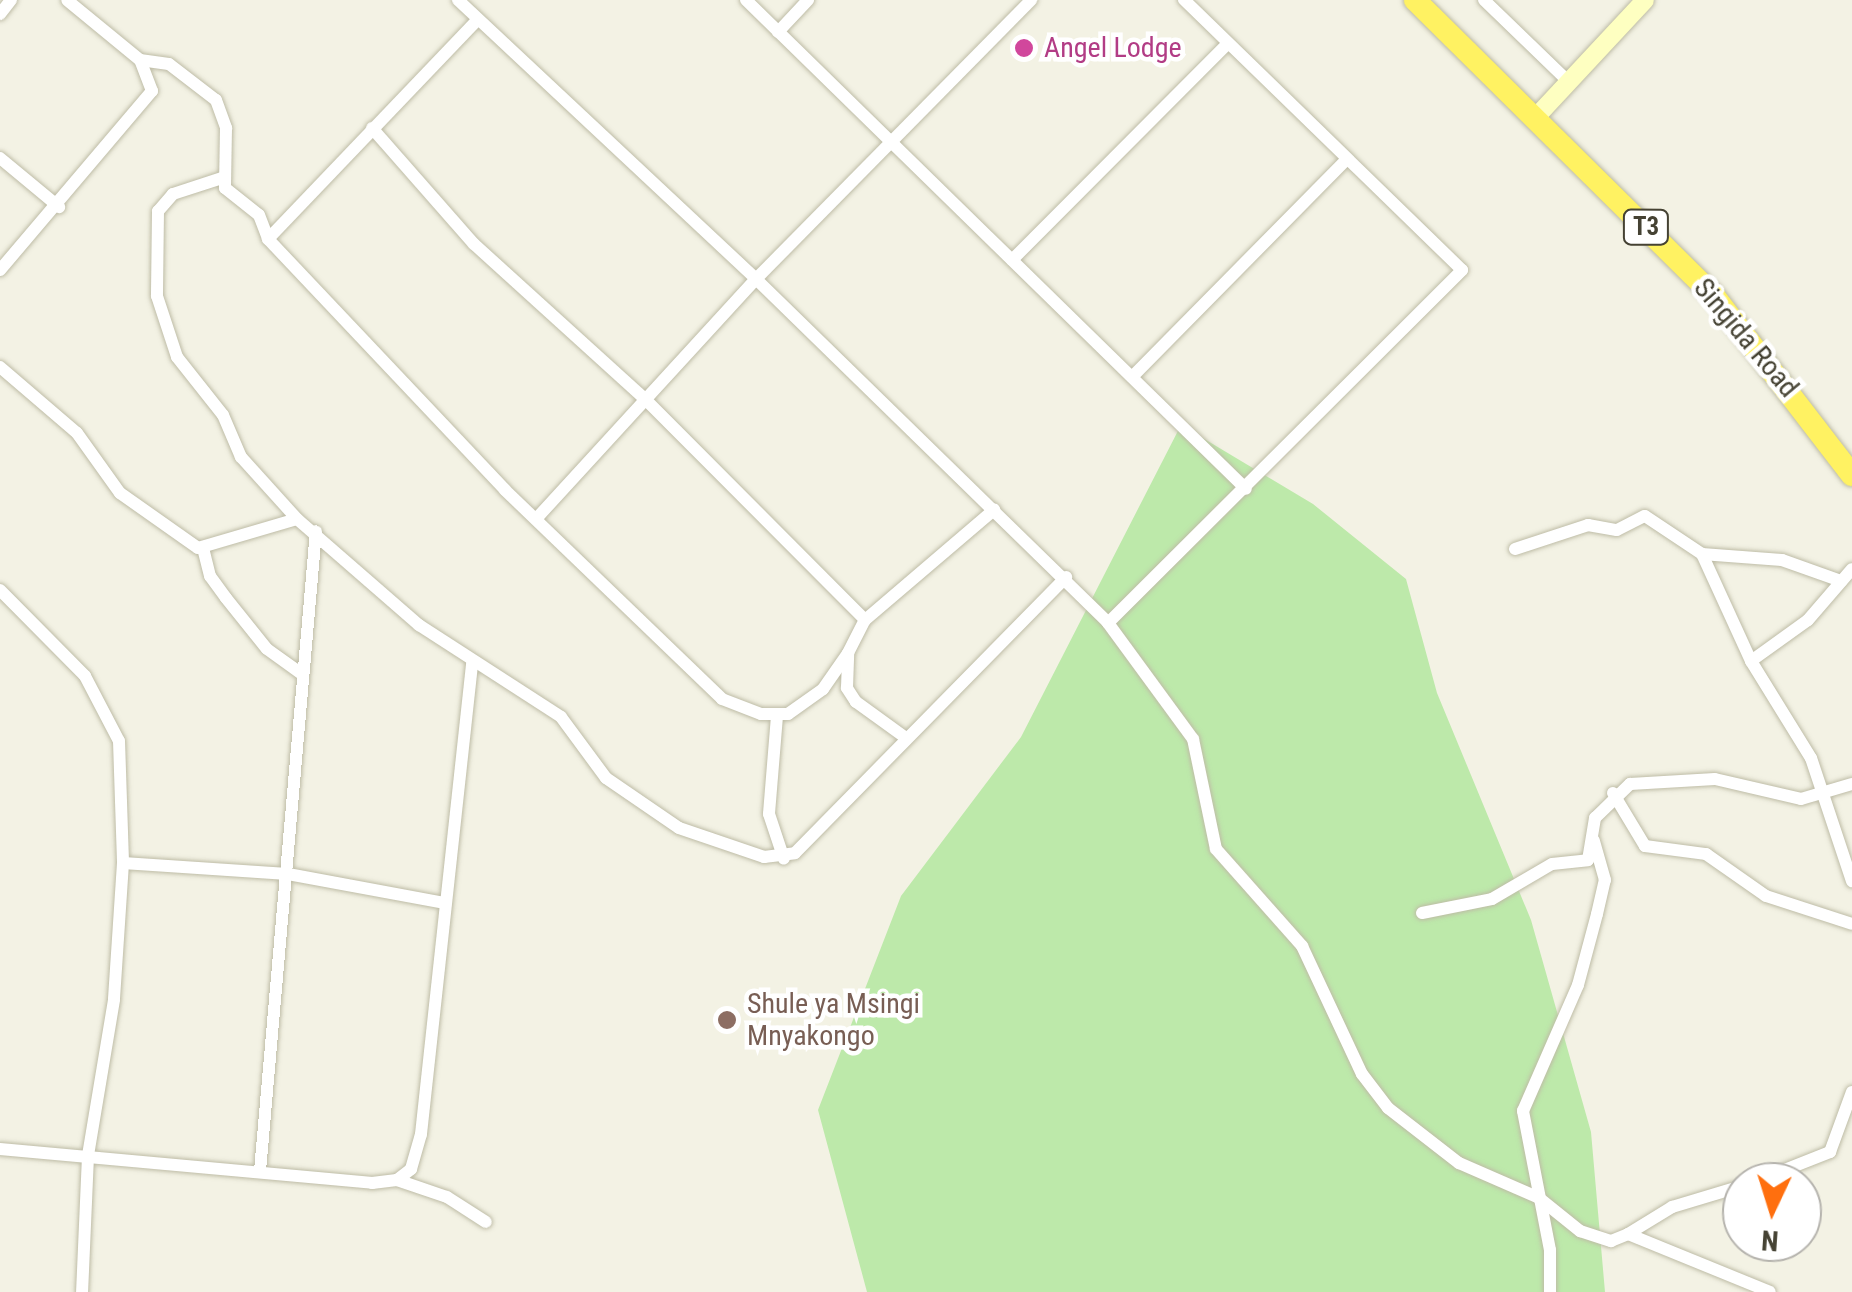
<!DOCTYPE html>
<style>
body{margin:0}
#map{position:relative;width:1852px;height:1292px;overflow:hidden;background:#f3f2e4;font-family:"Roboto Condensed",sans-serif}
div>[style]{position:absolute}
[style*='--x']{left:calc(var(--x)*1px);top:calc(var(--y)*1px);width:calc(var(--w)*1px);rotate:calc(var(--a)*1deg)}
.green>*{inset:0;background:#bde9aa}
.roads{filter:drop-shadow(0 0 2px #bebca6) drop-shadow(0 0 2px #bebca6)}
.street>*{height:12px;margin:-6px;padding:0 6px;transform-origin:6px;border-radius:6px;background:#fff}
.secondary>*{height:18px;margin:-9px;padding:0 9px;transform-origin:9px;border-radius:9px;background:#feffc1}
.highway>*{height:22px;margin:-11px;padding:0 11px;transform-origin:11px;border-radius:11px;background:#fff262}
.dots>*{width:28px;height:28px;translate:-50% -50%;box-sizing:border-box;border:5px solid #fff;border-radius:50%}
span{translate:-50% -50%;white-space:nowrap;text-align:center;line-height:1.15;-webkit-text-stroke:9px #fff;paint-order:stroke}
.shield-label span{padding:2px 8px;background:#fff;border:2px solid;border-radius:8px;-webkit-text-stroke-width:0}
.shield-label{font-size:25px;color:#454233;font-weight:700}
.hotel-label{font-size:28px;color:#b23c85}
.left{translate:0 -50%;text-align:left}
.street-label{font-size:28px;color:#454233}
.education-label{font-size:28px;color:#785e54}
.north{position:absolute;left:1722px;top:1162px;width:100px;height:100px;box-sizing:border-box;background:#fff;border:2px solid #b5b3ad;border-radius:50%;rotate:184deg;font-size:28px;font-weight:700;line-height:40px;text-align:center;color:#454233}
.north::after{content:'';display:block;margin:auto;width:35px;height:45px;background:#ff6f0e;clip-path:polygon(50% 0,100% 100%,50% 72%,0 100%)}
</style>
<div id="map">
<div class="green">
<div style="clip-path:polygon(1181px 425px,1313px 504px,1406px 579px,1437px 693px,1531px 920px,1591px 1132px,1605px 1292px,867px 1292px,818px 1110px,901px 896px,1021px 737px)"></div>
</div>
<div class="roads">
<div class="street">
<div style="--x:458;--y:0;--w:408;--a:43.1"></div>
<div style="--x:756;--y:279;--w:492;--a:44.3"></div>
<div style="--x:1108;--y:623;--w:144;--a:53.8"></div>
<div style="--x:1193;--y:739;--w:112;--a:78.2"></div>
<div style="--x:1216;--y:849;--w:130;--a:48.4"></div>
<div style="--x:1302;--y:946;--w:141;--a:64.9"></div>
<div style="--x:1362;--y:1074;--w:43;--a:52.6"></div>
<div style="--x:1388;--y:1108;--w:90;--a:37.8"></div>
<div style="--x:1459;--y:1163;--w:87;--a:23.6"></div>
<div style="--x:1539;--y:1198;--w:53;--a:38.8"></div>
<div style="--x:1580;--y:1231;--w:33;--a:18"></div>
<div style="--x:1611;--y:1241;--w:18;--a:-22"></div>
<div style="--x:1628;--y:1234;--w:153;--a:22.2"></div>
<div style="--x:746;--y:0;--w:699;--a:44.36"></div>
<div style="--x:1484;--y:0;--w:118;--a:44"></div>
<div style="--x:0;--y:14;--w:18;--a:-52"></div>
<div style="--x:778;--y:32;--w:44;--a:-46.8"></div>
<div style="--x:140;--y:60;--w:29;--a:8"></div>
<div style="--x:169;--y:64;--w:59;--a:37.5"></div>
<div style="--x:216;--y:100;--w:30;--a:70"></div>
<div style="--x:226;--y:128;--w:60;--a:91"></div>
<div style="--x:225;--y:188;--w:43;--a:38.5"></div>
<div style="--x:259;--y:215;--w:26;--a:69"></div>
<div style="--x:268;--y:239;--w:345;--a:46.6"></div>
<div style="--x:505;--y:490;--w:301;--a:43.9"></div>
<div style="--x:722;--y:699;--w:42;--a:21"></div>
<div style="--x:761;--y:714;--w:27;--a:0"></div>
<div style="--x:788;--y:714;--w:43;--a:-35.5"></div>
<div style="--x:823;--y:689;--w:44;--a:-55.2"></div>
<div style="--x:372;--y:128;--w:154;--a:48.7"></div>
<div style="--x:474;--y:244;--w:234;--a:42.2"></div>
<div style="--x:647;--y:401;--w:309;--a:45.1"></div>
<div style="--x:0;--y:158;--w:77;--a:39.7"></div>
<div style="--x:222;--y:178;--w:52;--a:161.9"></div>
<div style="--x:173;--y:194;--w:23;--a:131"></div>
<div style="--x:158;--y:211;--w:85;--a:90.7"></div>
<div style="--x:157;--y:296;--w:64;--a:71.8"></div>
<div style="--x:177;--y:357;--w:74;--a:51.6"></div>
<div style="--x:223;--y:415;--w:46;--a:66.8"></div>
<div style="--x:241;--y:457;--w:84;--a:47.9"></div>
<div style="--x:297;--y:519;--w:162;--a:41"></div>
<div style="--x:419;--y:625;--w:169;--a:32.9"></div>
<div style="--x:561;--y:717;--w:76;--a:53.6"></div>
<div style="--x:606;--y:778;--w:88;--a:34.4"></div>
<div style="--x:679;--y:828;--w:90;--a:18.8"></div>
<div style="--x:764;--y:857;--w:31;--a:-7"></div>
<div style="--x:795;--y:853;--w:387;--a:-45.5"></div>
<div style="--x:268;--y:239;--w:303;--a:-46.3"></div>
<div style="--x:1012;--y:260;--w:306;--a:-45.1"></div>
<div style="--x:0;--y:270;--w:235;--a:-49.7"></div>
<div style="--x:152;--y:91;--w:33;--a:-111"></div>
<div style="--x:140;--y:60;--w:94;--a:-140.6"></div>
<div style="--x:0;--y:367;--w:101;--a:40.6"></div>
<div style="--x:77;--y:433;--w:74;--a:54.4"></div>
<div style="--x:120;--y:493;--w:95;--a:35.2"></div>
<div style="--x:198;--y:548;--w:103;--a:-16.3"></div>
<div style="--x:1132;--y:377;--w:306;--a:-45.4"></div>
<div style="--x:536;--y:519;--w:326;--a:-47.5"></div>
<div style="--x:756;--y:279;--w:392;--a:-45.4"></div>
<div style="--x:203;--y:548;--w:29;--a:76"></div>
<div style="--x:210;--y:576;--w:27;--a:54"></div>
<div style="--x:226;--y:598;--w:65;--a:51.2"></div>
<div style="--x:267;--y:649;--w:44;--a:35.8"></div>
<div style="--x:1515;--y:549;--w:77;--a:-18.2"></div>
<div style="--x:1588;--y:525;--w:29;--a:10"></div>
<div style="--x:1617;--y:530;--w:31;--a:-27"></div>
<div style="--x:1645;--y:516;--w:69;--a:33.7"></div>
<div style="--x:1702;--y:554;--w:80;--a:4.3"></div>
<div style="--x:1782;--y:560;--w:63;--a:19.6"></div>
<div style="--x:1702;--y:554;--w:118;--a:65.4"></div>
<div style="--x:1751;--y:661;--w:114;--a:58.3"></div>
<div style="--x:1811;--y:758;--w:130;--a:71.6"></div>
<div style="--x:0;--y:590;--w:121;--a:45.3"></div>
<div style="--x:85;--y:676;--w:73;--a:62.4"></div>
<div style="--x:119;--y:741;--w:122;--a:88.1"></div>
<div style="--x:123;--y:863;--w:137;--a:93.8"></div>
<div style="--x:114;--y:1000;--w:158;--a:99.5"></div>
<div style="--x:88;--y:1156;--w:136;--a:92.5"></div>
<div style="--x:1108;--y:623;--w:500;--a:-44.9"></div>
<div style="--x:1462;--y:270;--w:388;--a:-135.8"></div>
<div style="--x:1751;--y:661;--w:70;--a:-35.7"></div>
<div style="--x:1808;--y:620;--w:67;--a:-49.2"></div>
<div style="--x:777;--y:716;--w:98;--a:94.7"></div>
<div style="--x:769;--y:814;--w:47;--a:71.6"></div>
<div style="--x:906;--y:738;--w:62;--a:-144.2"></div>
<div style="--x:856;--y:702;--w:17;--a:-123"></div>
<div style="--x:847;--y:688;--w:35;--a:-88"></div>
<div style="--x:848;--y:653;--w:37;--a:-63"></div>
<div style="--x:865;--y:620;--w:170;--a:-40.5"></div>
<div style="--x:1613;--y:793;--w:62;--a:58.9"></div>
<div style="--x:1645;--y:846;--w:62;--a:7.5"></div>
<div style="--x:1706;--y:854;--w:73;--a:35"></div>
<div style="--x:1766;--y:896;--w:90;--a:18"></div>
<div style="--x:123;--y:863;--w:165;--a:3.8"></div>
<div style="--x:288;--y:874;--w:160;--a:10.5"></div>
<div style="--x:1422;--y:913;--w:71;--a:-11.3"></div>
<div style="--x:1492;--y:899;--w:69;--a:-30.3"></div>
<div style="--x:1552;--y:864;--w:36;--a:-6"></div>
<div style="--x:1588;--y:860;--w:43;--a:-80.5"></div>
<div style="--x:1595;--y:818;--w:49;--a:-44.2"></div>
<div style="--x:1630;--y:784;--w:85;--a:-3.4"></div>
<div style="--x:1715;--y:779;--w:88;--a:13.1"></div>
<div style="--x:1801;--y:799;--w:53;--a:-16.4"></div>
<div style="--x:0;--y:1149;--w:374;--a:5.2"></div>
<div style="--x:372;--y:1183;--w:25;--a:-7"></div>
<div style="--x:397;--y:1180;--w:18;--a:-38"></div>
<div style="--x:411;--y:1169;--w:36;--a:-74"></div>
<div style="--x:421;--y:1134;--w:476;--a:-83.8"></div>
<div style="--x:260;--y:1171;--w:642;--a:-85"></div>
<div style="--x:397;--y:1180;--w:53;--a:18.8"></div>
<div style="--x:447;--y:1197;--w:46;--a:32.7"></div>
<div style="--x:1754;--y:1182;--w:82;--a:-21.5"></div>
<div style="--x:1830;--y:1152;--w:64;--a:-69.9"></div>
<div style="--x:1628;--y:1234;--w:52;--a:-31.5"></div>
<div style="--x:1672;--y:1207;--w:73;--a:-16.7"></div>
<div style="--x:1550;--y:1292;--w:42;--a:-90"></div>
<div style="--x:1550;--y:1250;--w:142;--a:-101"></div>
<div style="--x:1523;--y:1111;--w:137;--a:-66.4"></div>
<div style="--x:1578;--y:985;--w:73;--a:-75"></div>
<div style="--x:1597;--y:914;--w:35;--a:-77"></div>
<div style="--x:1605;--y:880;--w:41;--a:-105.8"></div>
</div>
<div class="secondary">
<div style="--x:1537;--y:116;--w:158;--a:-47"></div>
</div>
<div class="highway">
<div style="--x:1415;--y:0;--w:421;--a:44.7"></div>
<div style="--x:1714;--y:296;--w:226;--a:52.4"></div>
</div>
</div>
<div class="dots">
<div style="left:1024px;top:48px;background:#d1479c"></div>
<div style="left:727px;top:1020px;background:#8d6e63"></div>
</div>
<div class="shield-label">
<span style="left:1646px;top:227px">T3</span>
</div>
<div class="hotel-label">
<span class="left" style="left:1044px;top:48px">Angel Lodge</span>
</div>
<div class="street-label">
<span style="left:1746px;top:338px;rotate:50deg">Singida Road</span>
</div>
<div class="education-label">
<span class="left" style="left:747px;top:1020px">Shule ya Msingi<br>Mnyakongo</span>
</div>
<div class="north">N</div>
</div>
